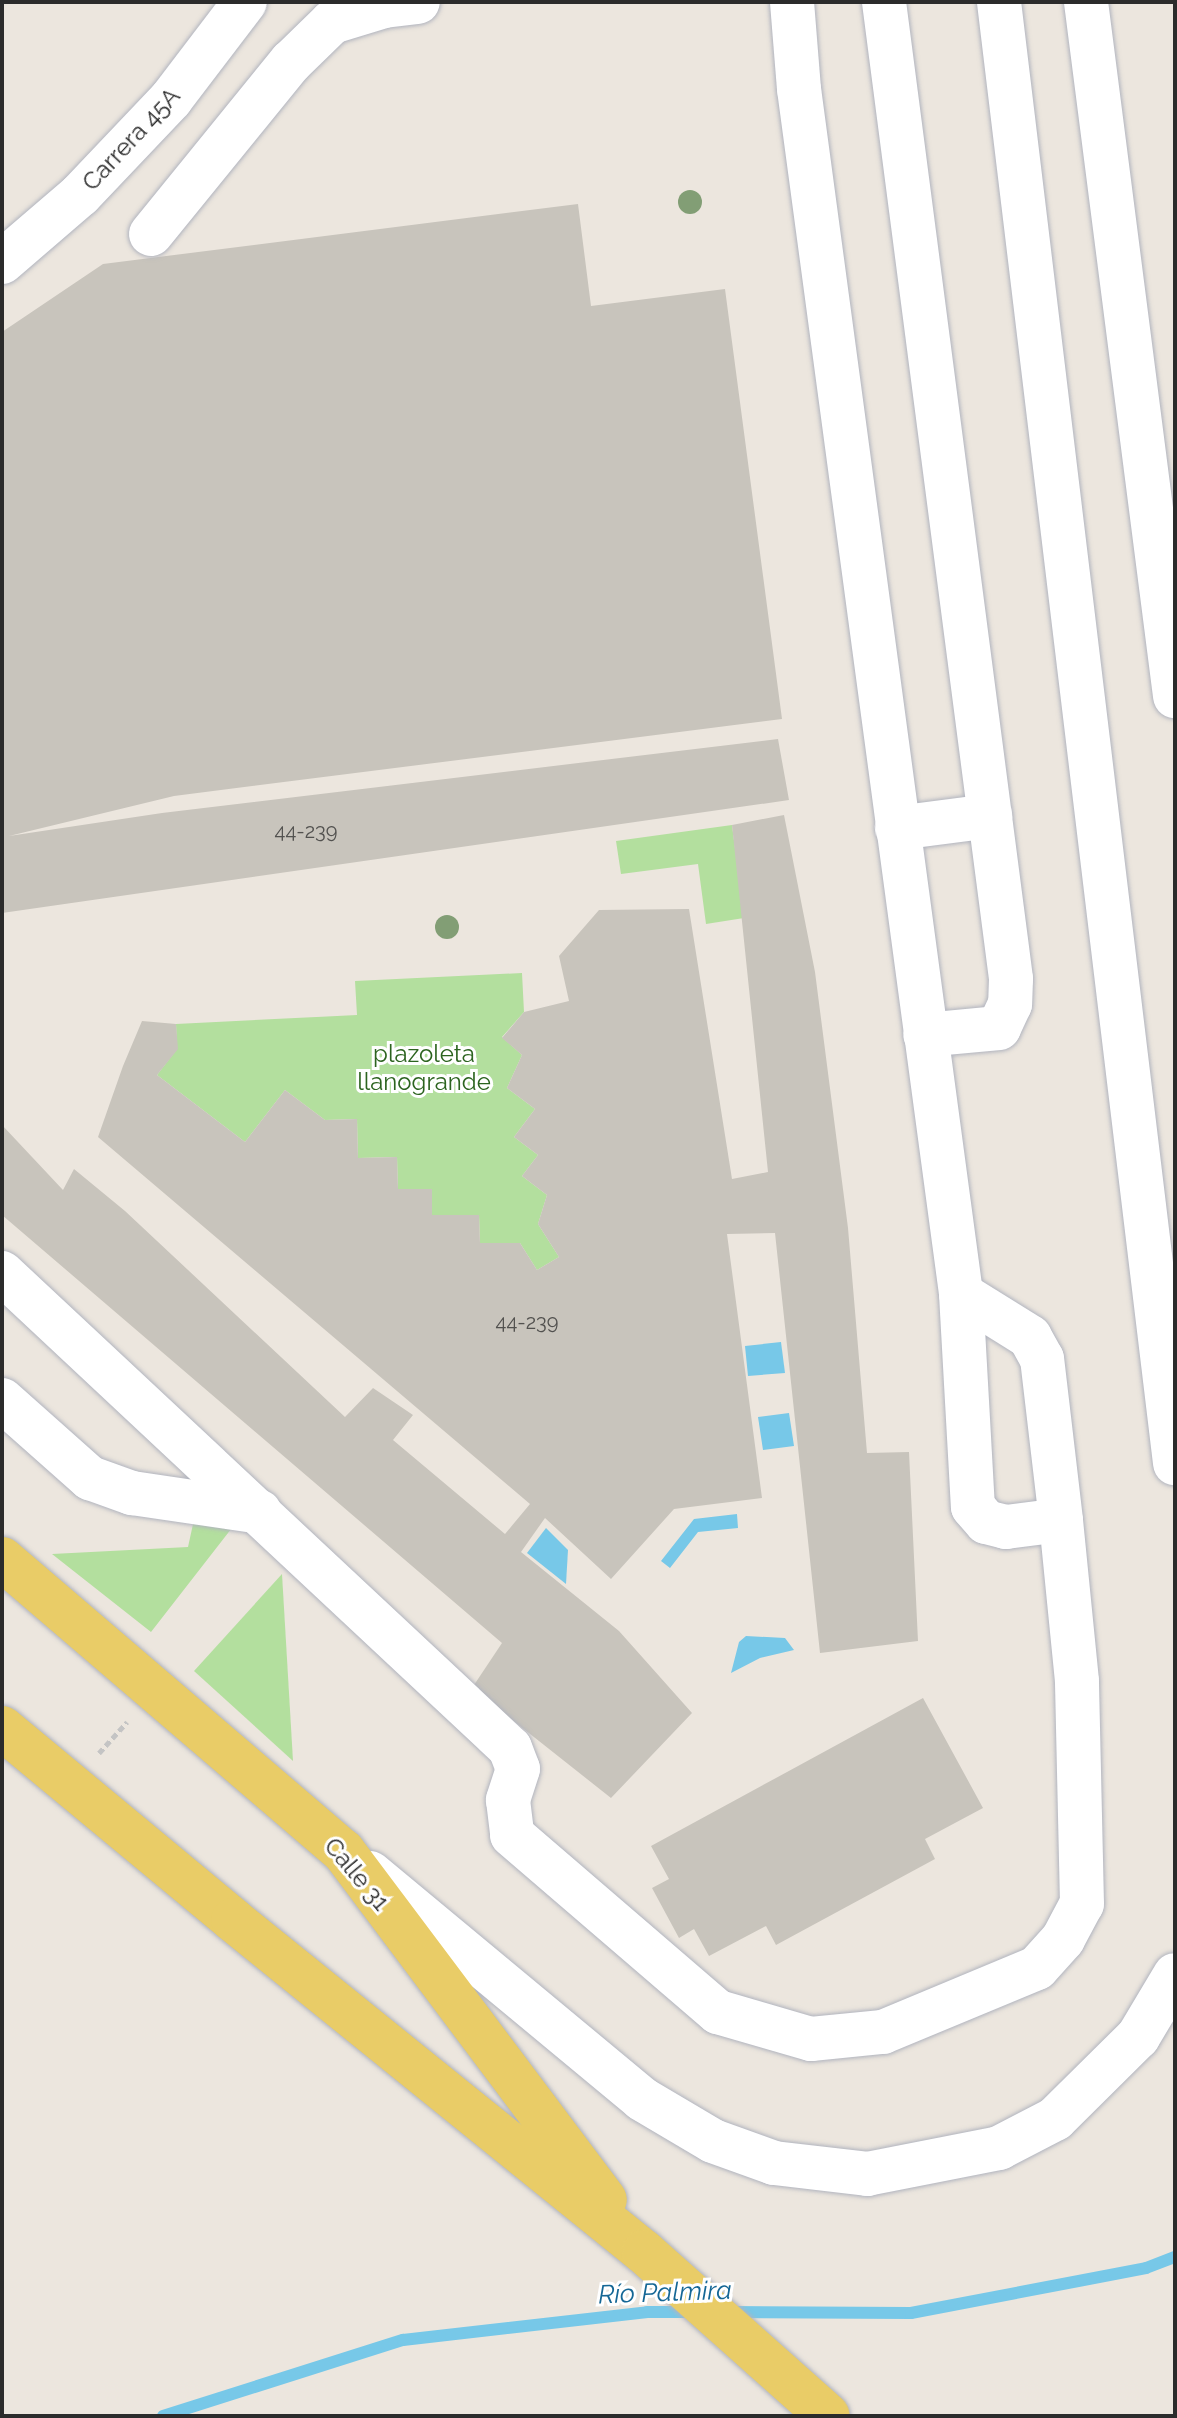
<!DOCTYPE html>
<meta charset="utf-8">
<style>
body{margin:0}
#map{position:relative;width:1177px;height:2418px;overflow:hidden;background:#ece6de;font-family:Raleway,sans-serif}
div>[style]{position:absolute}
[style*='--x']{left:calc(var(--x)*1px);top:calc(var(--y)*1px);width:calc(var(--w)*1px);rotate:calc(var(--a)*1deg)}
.green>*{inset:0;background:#b3df9e}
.water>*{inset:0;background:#77c8e8}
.stream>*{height:12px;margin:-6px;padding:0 6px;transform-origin:6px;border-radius:6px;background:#77c8e8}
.building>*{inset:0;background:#c8c4bc}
.path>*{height:5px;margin-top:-2.5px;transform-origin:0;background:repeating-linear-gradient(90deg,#c4c4c4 0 6px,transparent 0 10px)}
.roads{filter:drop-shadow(0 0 2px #b1b4be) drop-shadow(0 0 2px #b1b4be)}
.minor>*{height:44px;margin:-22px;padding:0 22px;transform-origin:22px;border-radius:22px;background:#fff}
.major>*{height:44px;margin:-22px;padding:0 22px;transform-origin:22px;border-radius:22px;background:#e9cc67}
.trees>*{width:24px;height:24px;margin:-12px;border-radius:50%;background:#829e75}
span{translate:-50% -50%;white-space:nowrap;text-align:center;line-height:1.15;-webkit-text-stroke:6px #fff;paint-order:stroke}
.number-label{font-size:20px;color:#52514f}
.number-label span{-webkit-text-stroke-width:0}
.street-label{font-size:24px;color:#2b2b2b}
.park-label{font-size:24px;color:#2c641f}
.water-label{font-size:26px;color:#156795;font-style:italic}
.frame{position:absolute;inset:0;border:4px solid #2b2b2b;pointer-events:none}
</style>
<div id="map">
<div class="green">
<div style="clip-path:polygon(732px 825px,744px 918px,706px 924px,698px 864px,621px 874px,616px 841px)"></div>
<div style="clip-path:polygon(522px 973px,524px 1012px,502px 1037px,522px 1055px,507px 1088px,535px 1109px,514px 1137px,538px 1155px,522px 1176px,547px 1195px,538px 1224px,559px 1257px,537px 1270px,520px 1243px,480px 1243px,479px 1215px,432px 1215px,431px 1189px,398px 1189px,397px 1157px,358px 1158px,357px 1119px,325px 1120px,285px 1090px,245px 1142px,157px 1075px,177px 1049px,176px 1024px,357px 1015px,355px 981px)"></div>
<div style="clip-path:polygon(195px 1515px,235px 1524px,151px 1632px,52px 1554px,188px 1547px)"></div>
<div style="clip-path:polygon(282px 1574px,293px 1761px,194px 1671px)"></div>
</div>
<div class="water">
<div style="clip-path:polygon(781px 1342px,785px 1373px,748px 1376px,745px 1346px)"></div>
<div style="clip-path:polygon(789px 1413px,794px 1446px,763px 1450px,758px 1417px)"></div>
<div style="clip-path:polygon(737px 1514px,738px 1528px,698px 1532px,670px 1568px,661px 1561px,694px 1519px)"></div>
<div style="clip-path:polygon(546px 1528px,568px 1550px,566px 1584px,527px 1553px)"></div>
<div style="clip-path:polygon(746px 1636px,785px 1638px,794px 1650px,760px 1658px,731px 1673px,739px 1642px)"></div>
</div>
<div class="stream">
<div style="--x:729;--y:2312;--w:182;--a:0.3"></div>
<div style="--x:911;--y:2313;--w:239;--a:-10.8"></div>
<div style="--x:1146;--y:2268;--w:31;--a:-21"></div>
<div style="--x:163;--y:2416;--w:252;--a:-17.6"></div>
<div style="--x:403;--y:2340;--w:246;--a:-6.5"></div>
<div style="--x:647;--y:2312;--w:44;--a:0"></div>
</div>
<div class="building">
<div style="clip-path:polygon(578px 204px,591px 306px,725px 289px,782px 719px,174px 796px,9px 836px,162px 813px,778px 739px,789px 800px,2px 913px,2px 332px,103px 264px)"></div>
<div style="clip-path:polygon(784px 815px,815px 972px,848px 1228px,867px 1453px,909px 1452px,918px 1641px,820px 1653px,775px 1233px,727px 1234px,762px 1498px,674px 1509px,611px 1579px,545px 1518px,521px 1552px,619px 1631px,692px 1713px,611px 1798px,472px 1688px,502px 1643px,2px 1215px,2px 1125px,63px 1190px,74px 1169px,125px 1211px,345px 1417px,373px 1388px,413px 1415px,393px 1440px,505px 1534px,530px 1504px,98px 1137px,123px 1066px,142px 1021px,176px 1024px,178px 1049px,157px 1075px,245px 1142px,285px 1090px,325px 1120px,357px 1119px,358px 1158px,397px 1157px,398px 1189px,432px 1189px,432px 1215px,479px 1215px,480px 1243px,520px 1243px,537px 1270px,559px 1257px,538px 1224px,547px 1195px,522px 1176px,538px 1155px,514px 1137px,535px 1109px,507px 1088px,522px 1055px,502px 1038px,524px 1012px,569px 1001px,559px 956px,599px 910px,689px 909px,732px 1179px,768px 1172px,732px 825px)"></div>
<div style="clip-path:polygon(923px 1698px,983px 1808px,925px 1839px,935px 1859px,776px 1945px,766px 1926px,709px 1956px,694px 1929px,679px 1938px,652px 1888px,669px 1879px,651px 1846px)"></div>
</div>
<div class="path">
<div style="--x:99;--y:1753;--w:42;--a:-47.9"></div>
</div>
<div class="roads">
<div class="minor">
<div style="--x:792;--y:2;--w:87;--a:85.4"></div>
<div style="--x:799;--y:89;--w:1216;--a:82.34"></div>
<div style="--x:961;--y:1294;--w:213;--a:86.8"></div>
<div style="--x:973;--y:1507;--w:20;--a:49"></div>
<div style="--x:986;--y:1522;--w:21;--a:14"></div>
<div style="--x:1006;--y:1527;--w:55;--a:-7.3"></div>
<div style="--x:1061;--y:1520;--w:162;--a:-96.7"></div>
<div style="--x:1042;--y:1359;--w:25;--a:-119"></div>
<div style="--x:1030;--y:1337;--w:81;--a:-148.1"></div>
<div style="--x:884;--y:2;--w:985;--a:82.59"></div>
<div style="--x:1011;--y:979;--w:25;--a:92"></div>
<div style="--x:1010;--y:1004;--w:26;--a:115"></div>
<div style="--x:999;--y:1028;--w:74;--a:174.6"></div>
<div style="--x:999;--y:2;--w:1472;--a:83.13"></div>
<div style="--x:1086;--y:2;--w:700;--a:82.69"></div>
<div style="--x:151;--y:234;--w:222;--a:-50.9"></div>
<div style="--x:291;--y:62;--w:57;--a:-44.3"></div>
<div style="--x:332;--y:22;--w:54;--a:-17.1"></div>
<div style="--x:384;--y:6;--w:34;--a:-7"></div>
<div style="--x:2;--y:262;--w:103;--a:-40.7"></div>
<div style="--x:80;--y:195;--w:132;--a:-46.5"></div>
<div style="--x:171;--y:99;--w:122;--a:-52.7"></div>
<div style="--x:897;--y:828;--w:94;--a:-7.4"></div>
<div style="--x:2;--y:1273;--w:695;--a:43.08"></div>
<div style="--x:510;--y:1748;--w:22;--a:69"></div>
<div style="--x:518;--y:1769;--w:33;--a:108"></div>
<div style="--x:508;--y:1800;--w:35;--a:83"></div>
<div style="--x:512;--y:1835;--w:272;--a:40.7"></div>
<div style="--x:718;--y:2012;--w:97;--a:16.2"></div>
<div style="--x:811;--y:2039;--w:72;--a:-5.6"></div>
<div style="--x:883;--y:2032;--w:167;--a:-22.6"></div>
<div style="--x:1037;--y:1968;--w:39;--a:-48"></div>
<div style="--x:1063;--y:1939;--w:40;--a:-62"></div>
<div style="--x:1082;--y:1904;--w:223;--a:-91.3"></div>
<div style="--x:1077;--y:1681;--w:162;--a:-95.7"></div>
<div style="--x:2;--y:1400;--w:118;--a:41.6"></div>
<div style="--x:90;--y:1478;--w:45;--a:19.7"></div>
<div style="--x:132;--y:1493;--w:129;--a:8.4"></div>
<div style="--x:370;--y:1873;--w:354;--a:39.7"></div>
<div style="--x:642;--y:2099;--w:82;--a:30.6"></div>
<div style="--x:713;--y:2141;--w:65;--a:19.8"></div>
<div style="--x:774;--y:2163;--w:94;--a:6.7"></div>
<div style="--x:867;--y:2174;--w:135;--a:-11.1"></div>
<div style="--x:999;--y:2148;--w:63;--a:-27.4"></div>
<div style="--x:1055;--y:2119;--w:117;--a:-44.7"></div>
<div style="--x:1138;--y:2037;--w:72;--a:-59.2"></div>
</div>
<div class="major">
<div style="--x:2;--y:1559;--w:449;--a:40.6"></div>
<div style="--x:343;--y:1851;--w:436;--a:53.1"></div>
<div style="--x:2;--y:1728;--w:300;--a:39.7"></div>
<div style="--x:233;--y:1920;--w:528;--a:38.93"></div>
<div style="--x:644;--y:2252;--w:246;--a:41.7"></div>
</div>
</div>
<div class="trees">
<div style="left:690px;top:202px"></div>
<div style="left:447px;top:927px"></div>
</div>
<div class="number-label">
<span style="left:306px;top:831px">44-239</span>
<span style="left:527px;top:1322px">44-239</span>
</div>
<div class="street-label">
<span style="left:131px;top:139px;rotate:-47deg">Carrera 45A</span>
<span style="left:357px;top:1874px;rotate:50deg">Calle 31</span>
</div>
<div class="park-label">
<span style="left:424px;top:1068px">plazoleta<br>llanogrande</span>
</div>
<div class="water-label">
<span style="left:665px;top:2293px;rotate:-2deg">Río Palmira</span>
</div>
<div class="frame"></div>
</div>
